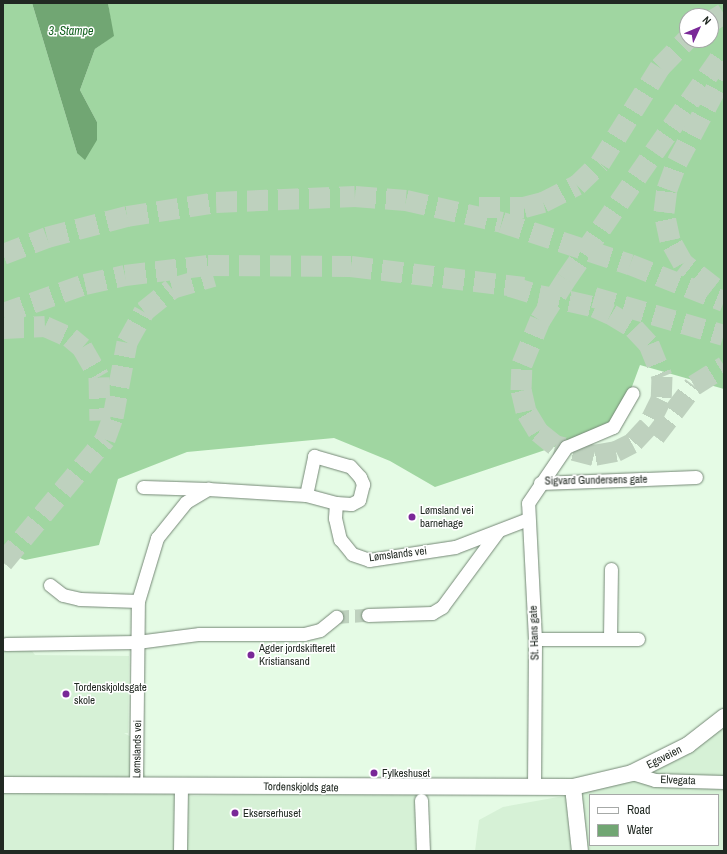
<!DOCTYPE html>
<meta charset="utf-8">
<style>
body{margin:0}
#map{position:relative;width:727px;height:854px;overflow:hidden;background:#e5fbe5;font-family:"Archivo Narrow",sans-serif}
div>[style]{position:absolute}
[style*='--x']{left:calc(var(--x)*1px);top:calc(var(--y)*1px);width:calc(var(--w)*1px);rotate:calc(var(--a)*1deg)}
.built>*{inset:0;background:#d6f1d6}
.forest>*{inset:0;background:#a0d6a1}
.water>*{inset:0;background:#71a673}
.minor-tunnel>*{height:13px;margin-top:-6.5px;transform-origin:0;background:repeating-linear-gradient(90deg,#bed1be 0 13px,transparent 0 19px)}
.trunk-tunnel>*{height:21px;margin-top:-10.5px;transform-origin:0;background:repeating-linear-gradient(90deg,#bed1be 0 21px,transparent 0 31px)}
.roads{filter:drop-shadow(0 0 1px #758876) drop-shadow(0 0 1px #758876)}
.minor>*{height:13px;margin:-6.5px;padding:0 6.5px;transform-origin:6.5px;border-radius:6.5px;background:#fff}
.tertiary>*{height:16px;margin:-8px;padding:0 8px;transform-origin:8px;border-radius:8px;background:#fff}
.dots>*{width:11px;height:11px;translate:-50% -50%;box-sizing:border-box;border:2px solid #fff;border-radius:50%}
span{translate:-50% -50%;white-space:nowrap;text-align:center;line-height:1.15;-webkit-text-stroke:3px #fff;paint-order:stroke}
.street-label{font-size:11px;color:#212922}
.poi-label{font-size:11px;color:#212922}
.left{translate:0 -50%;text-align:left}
.water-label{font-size:12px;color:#156221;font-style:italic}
.frame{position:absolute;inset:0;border:4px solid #212922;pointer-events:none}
.legend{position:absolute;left:589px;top:794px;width:130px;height:52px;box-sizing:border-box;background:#fff;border:1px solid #a6a9a7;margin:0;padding:5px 7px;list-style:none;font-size:12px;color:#212922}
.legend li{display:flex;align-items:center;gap:8px;height:20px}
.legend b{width:20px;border:1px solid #a6a9a7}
.north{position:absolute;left:679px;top:8px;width:40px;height:40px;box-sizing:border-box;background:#fff;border:1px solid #a6a9a7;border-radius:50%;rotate:46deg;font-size:11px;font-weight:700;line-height:16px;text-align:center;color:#212922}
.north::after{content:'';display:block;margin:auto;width:14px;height:18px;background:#7a2898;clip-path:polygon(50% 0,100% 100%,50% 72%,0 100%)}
</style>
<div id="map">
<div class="built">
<div style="clip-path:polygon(3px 643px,26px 643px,35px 655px,129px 656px,128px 733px,124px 733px,135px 739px,149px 788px,194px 796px,416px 791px,426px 851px,3px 851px)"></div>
<div style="clip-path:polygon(evenodd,724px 720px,724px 851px,475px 851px,479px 820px,503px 807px,575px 794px,724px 720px,590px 795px,718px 795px,718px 845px,590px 845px,590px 795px)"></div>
</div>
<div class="forest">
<div style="clip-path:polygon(evenodd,3px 3px,32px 3px,77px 153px,97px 122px,80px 90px,95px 49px,113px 36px,108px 3px,724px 3px,724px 389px,640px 365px,620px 419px,563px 444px,435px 487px,390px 461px,334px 438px,187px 452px,118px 479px,99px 545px,25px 560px,3px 551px,3px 3px,687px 16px,711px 16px,711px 40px,687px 40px,687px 16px)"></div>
</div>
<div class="water">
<div style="clip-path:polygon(32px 3px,108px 3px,114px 36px,95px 49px,80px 90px,97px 122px,97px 140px,85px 160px,77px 153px)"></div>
</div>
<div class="minor-tunnel">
<div style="--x:336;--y:617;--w:32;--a:-4"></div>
</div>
<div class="trunk-tunnel">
<div style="--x:711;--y:21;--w:15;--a:-32"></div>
<div style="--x:479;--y:207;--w:45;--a:0"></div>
<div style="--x:524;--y:207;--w:20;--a:-15"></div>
<div style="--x:543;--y:202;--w:38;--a:-27"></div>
<div style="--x:577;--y:185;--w:32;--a:-44"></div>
<div style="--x:600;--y:163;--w:113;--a:-58"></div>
<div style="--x:660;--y:67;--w:39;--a:-46"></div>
<div style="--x:3;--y:254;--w:47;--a:-21.1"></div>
<div style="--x:47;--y:237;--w:83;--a:-14.7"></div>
<div style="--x:127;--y:216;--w:90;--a:-8.9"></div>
<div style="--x:216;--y:202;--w:139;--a:-2.5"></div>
<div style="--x:355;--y:196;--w:51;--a:4.5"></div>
<div style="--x:406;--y:200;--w:98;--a:12.9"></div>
<div style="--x:502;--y:222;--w:135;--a:18.2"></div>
<div style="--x:630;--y:264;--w:101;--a:21.5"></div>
<div style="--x:510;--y:286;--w:30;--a:17"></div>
<div style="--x:539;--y:295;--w:32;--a:11"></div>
<div style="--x:570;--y:301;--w:26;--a:13"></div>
<div style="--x:595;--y:307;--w:17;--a:24"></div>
<div style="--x:611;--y:314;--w:27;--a:31"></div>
<div style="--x:634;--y:328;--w:22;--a:47"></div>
<div style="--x:649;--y:344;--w:35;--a:68"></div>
<div style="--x:662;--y:376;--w:23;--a:92"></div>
<div style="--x:661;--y:399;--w:30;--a:116"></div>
<div style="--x:648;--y:426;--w:23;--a:133"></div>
<div style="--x:632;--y:443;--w:18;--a:153"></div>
<div style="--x:616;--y:451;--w:22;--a:170"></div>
<div style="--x:594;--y:455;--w:40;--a:-165.6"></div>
<div style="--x:555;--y:445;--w:22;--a:-141"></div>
<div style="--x:538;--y:431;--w:23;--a:-121"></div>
<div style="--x:526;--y:411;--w:22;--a:-103"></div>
<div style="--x:521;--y:390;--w:26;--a:-88"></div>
<div style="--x:522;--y:364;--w:48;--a:-67.8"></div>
<div style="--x:540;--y:320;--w:49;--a:-57.6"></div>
<div style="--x:566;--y:279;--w:155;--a:-55.3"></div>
<div style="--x:654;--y:152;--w:122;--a:-55"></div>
<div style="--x:714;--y:287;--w:39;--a:-142"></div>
<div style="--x:683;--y:263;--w:26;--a:-119"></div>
<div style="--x:670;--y:240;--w:29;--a:-102"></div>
<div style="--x:664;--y:212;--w:23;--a:-83"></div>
<div style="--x:667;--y:189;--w:29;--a:-70"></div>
<div style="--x:677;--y:162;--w:101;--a:-62.2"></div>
<div style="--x:594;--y:297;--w:135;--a:16.3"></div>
<div style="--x:3;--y:313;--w:87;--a:-19.5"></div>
<div style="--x:85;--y:284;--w:41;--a:-12.7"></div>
<div style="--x:125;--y:275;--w:84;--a:-6.9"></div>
<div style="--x:208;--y:265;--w:143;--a:0.4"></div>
<div style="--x:351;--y:266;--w:174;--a:6.9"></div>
<div style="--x:3;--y:328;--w:42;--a:-2.7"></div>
<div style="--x:45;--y:326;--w:27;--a:24"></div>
<div style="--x:70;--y:337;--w:16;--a:40"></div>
<div style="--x:82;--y:347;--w:34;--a:60"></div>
<div style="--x:99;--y:377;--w:43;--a:88.7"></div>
<div style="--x:655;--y:436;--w:64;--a:-52.6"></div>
<div style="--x:694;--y:385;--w:36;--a:-32"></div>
<div style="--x:3;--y:562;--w:160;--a:-50.3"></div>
<div style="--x:105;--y:439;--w:23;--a:-70"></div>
<div style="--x:113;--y:417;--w:76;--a:-79.4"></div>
<div style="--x:127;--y:342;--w:35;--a:-61"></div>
<div style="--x:144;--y:311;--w:36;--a:-39"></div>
<div style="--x:172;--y:288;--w:43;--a:-16.3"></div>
</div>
<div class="roads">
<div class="minor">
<div style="--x:540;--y:483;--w:156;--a:-2.2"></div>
<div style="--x:143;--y:487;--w:65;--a:1.8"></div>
<div style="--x:306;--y:495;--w:40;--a:-78"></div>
<div style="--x:314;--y:456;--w:37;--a:16"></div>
<div style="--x:350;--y:466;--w:15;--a:48"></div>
<div style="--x:360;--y:477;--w:8;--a:67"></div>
<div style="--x:363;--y:484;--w:16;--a:104"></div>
<div style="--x:359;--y:500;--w:9;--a:153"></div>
<div style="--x:351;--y:504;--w:15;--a:-176"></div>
<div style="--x:50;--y:585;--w:16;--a:38"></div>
<div style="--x:63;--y:595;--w:17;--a:13"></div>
<div style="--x:80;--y:599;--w:58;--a:2"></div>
<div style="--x:368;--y:615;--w:64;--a:-1.8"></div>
<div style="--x:432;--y:613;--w:12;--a:-31"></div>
<div style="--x:442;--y:607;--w:94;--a:-53.6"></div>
<div style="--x:610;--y:638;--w:69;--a:-89.2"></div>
<div style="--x:535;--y:639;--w:103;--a:0"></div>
<div style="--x:6;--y:644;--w:131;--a:-0.9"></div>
<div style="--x:137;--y:642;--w:63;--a:-7.4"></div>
<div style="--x:199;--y:634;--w:105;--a:0"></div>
<div style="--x:304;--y:634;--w:16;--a:-14"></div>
<div style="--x:320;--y:630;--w:21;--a:-39"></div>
<div style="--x:632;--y:773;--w:24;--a:17"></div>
<div style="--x:655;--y:780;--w:69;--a:1.7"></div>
<div style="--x:136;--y:784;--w:183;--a:-89.4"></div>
<div style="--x:138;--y:601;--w:66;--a:-73.2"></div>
<div style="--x:157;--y:538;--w:46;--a:-51.1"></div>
<div style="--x:186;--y:502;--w:26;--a:-31"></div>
<div style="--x:208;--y:489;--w:98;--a:3.5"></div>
<div style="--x:306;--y:495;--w:31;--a:15"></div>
<div style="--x:336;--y:503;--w:15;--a:94"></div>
<div style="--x:335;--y:518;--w:22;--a:77"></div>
<div style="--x:340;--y:539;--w:19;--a:51"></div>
<div style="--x:352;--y:554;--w:18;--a:19"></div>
<div style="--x:369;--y:560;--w:87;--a:-8.6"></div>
<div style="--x:455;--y:547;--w:78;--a:-21"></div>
<div style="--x:534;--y:787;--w:148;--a:-89.6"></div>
<div style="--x:535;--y:639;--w:136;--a:-92.9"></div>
<div style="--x:528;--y:503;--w:68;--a:-55.8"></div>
<div style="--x:566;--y:447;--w:51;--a:-23.1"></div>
<div style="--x:613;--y:427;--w:39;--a:-60"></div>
<div style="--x:421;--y:800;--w:51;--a:87.8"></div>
<div style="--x:180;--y:851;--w:65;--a:-89.1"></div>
</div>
<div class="tertiary">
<div style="--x:3;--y:785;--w:570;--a:0.2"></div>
<div style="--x:573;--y:787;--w:61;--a:-13.3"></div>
<div style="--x:632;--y:773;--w:63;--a:-26.6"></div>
<div style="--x:688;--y:745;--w:46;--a:-37.9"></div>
<div style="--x:573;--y:787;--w:64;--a:83.8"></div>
</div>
</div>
<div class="dots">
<div style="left:412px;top:517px;background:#7a2898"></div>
<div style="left:251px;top:655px;background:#7a2898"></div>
<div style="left:66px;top:694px;background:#7a2898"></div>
<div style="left:374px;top:773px;background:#7a2898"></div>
<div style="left:235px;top:813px;background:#7a2898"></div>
</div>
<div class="street-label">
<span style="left:596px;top:480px;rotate:-1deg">Sigvard Gundersens gate</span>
<span style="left:398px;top:554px;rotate:-7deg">Lømslands vei</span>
<span style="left:534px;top:633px;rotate:-92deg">St. Hans gate</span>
<span style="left:137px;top:749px;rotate:-89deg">Lømslands vei</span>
<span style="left:664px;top:757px;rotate:-27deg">Egsveien</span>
<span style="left:678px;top:780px;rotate:2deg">Elvegata</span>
<span style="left:301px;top:787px;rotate:1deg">Tordenskjolds gate</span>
</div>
<div class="poi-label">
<span class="left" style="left:420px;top:517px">Lømsland vei<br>barnehage</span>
<span class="left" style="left:259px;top:655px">Agder jordskifterett<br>Kristiansand</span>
<span class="left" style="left:74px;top:694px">Tordenskjoldsgate<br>skole</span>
<span class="left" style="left:382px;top:773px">Fylkeshuset</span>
<span class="left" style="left:243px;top:813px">Ekserserhuset</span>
</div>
<div class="water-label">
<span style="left:71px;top:32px">3. Stampe</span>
</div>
<div class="frame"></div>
<ul class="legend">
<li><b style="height:5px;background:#fff"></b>Road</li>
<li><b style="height:11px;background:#71a673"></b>Water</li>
</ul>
<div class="north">N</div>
</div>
